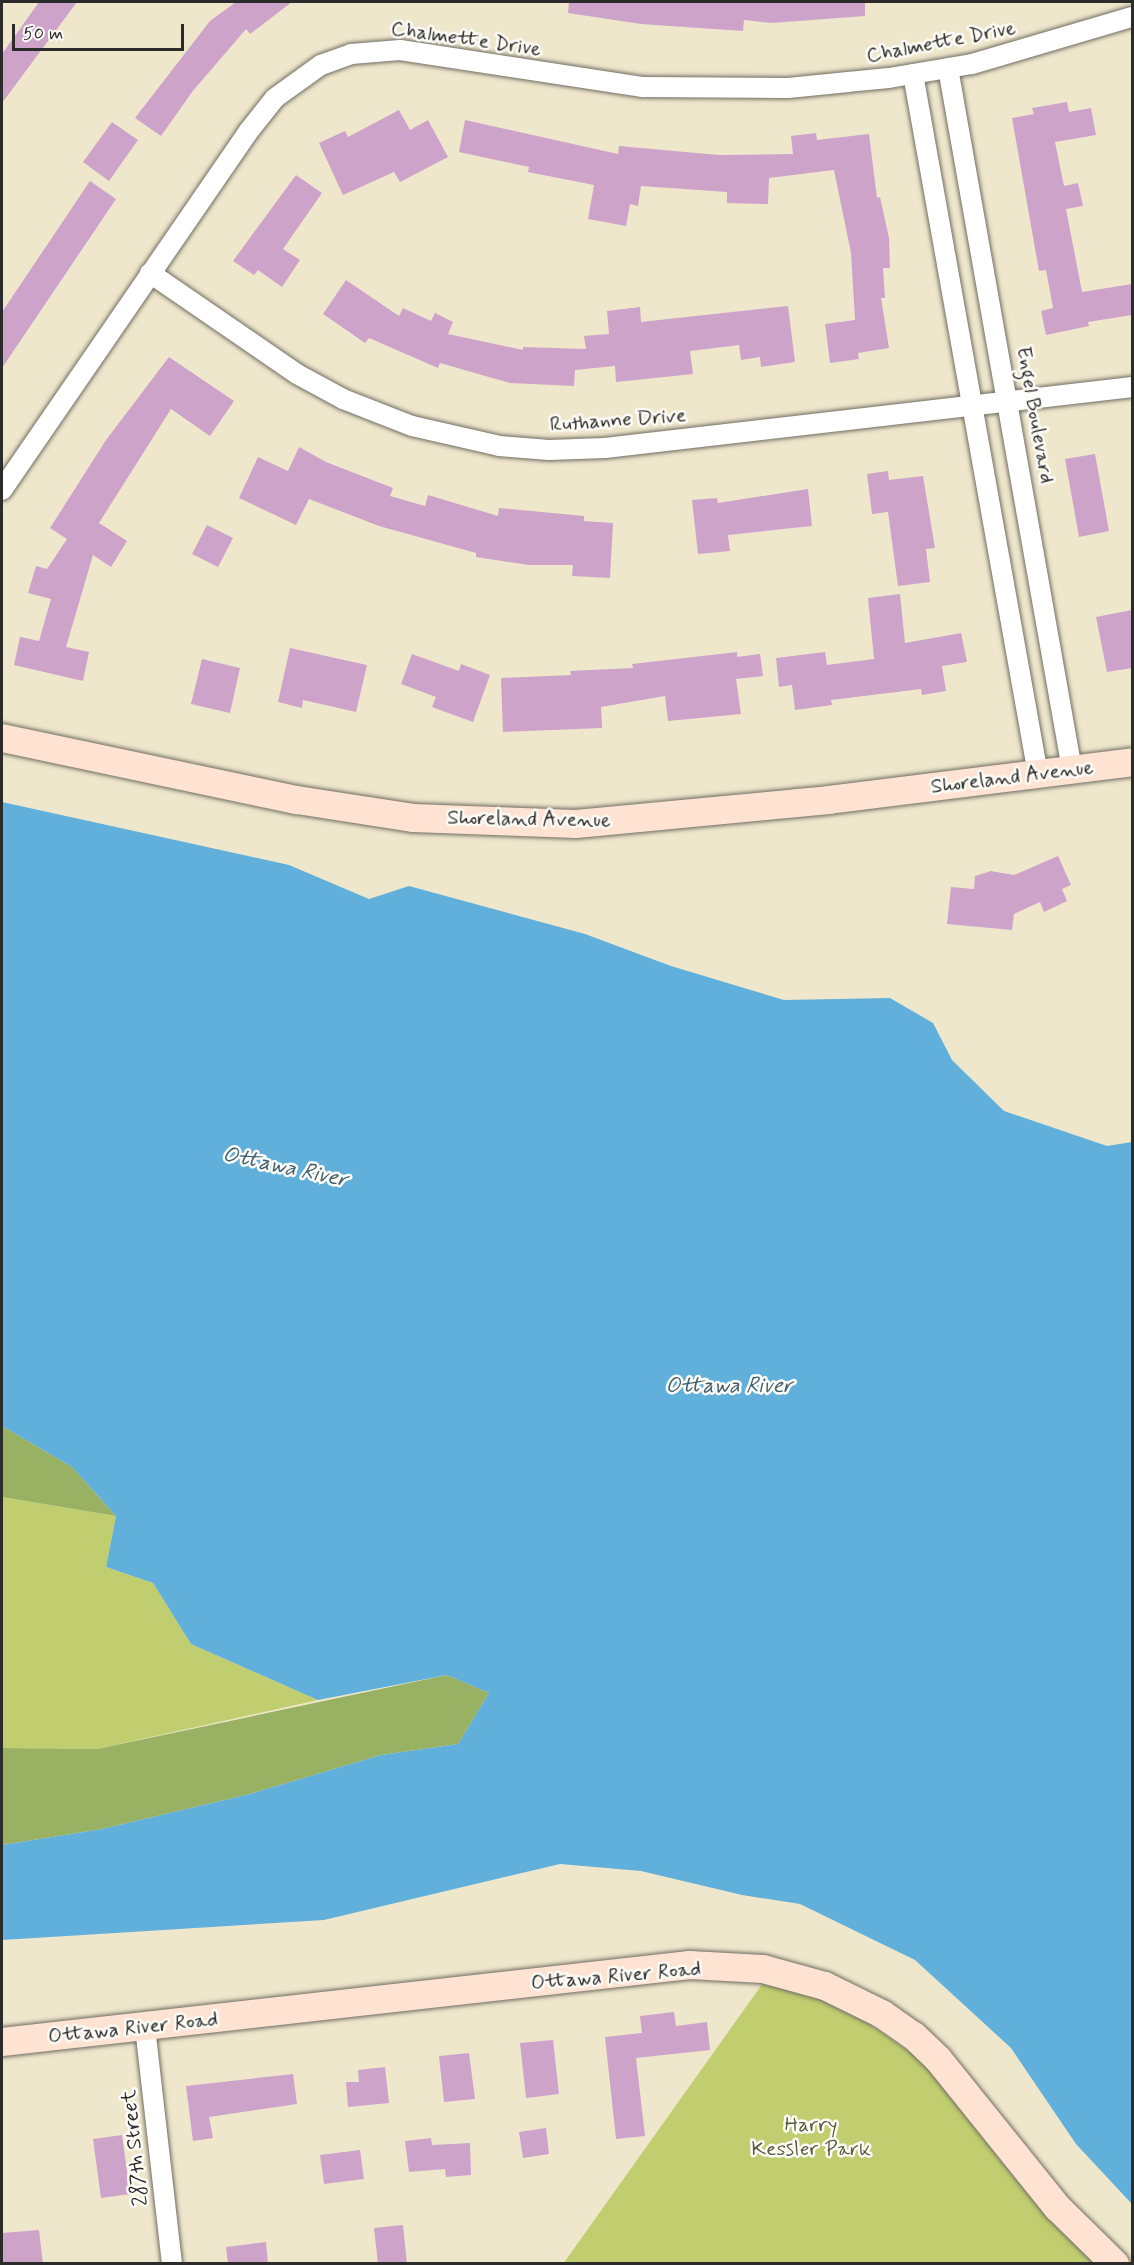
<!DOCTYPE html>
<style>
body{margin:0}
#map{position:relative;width:1134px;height:2265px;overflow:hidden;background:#efe7cc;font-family:Mynerve,sans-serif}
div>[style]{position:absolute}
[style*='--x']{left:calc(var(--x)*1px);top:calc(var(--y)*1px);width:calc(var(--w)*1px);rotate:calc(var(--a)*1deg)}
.green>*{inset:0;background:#c1ce6f}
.forest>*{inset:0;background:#98b162}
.water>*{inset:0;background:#60b0db}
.building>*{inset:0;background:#cea3ca}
.roads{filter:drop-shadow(0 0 2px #706d63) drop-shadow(0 0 2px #706d63)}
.street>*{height:20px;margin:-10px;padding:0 10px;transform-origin:10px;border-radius:10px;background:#fff}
.secondary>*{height:28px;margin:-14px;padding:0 14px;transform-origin:14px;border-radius:14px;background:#fee3d2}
span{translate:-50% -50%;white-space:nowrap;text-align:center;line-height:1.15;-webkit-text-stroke:5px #fdfcf7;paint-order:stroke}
.street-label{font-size:21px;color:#2b2b2b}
.park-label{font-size:21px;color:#585c3f}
.water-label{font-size:22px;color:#406071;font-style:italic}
.frame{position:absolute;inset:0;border:3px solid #2b2b2b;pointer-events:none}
.scale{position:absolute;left:12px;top:24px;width:172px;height:27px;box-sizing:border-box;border:3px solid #2b2b2b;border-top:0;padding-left:8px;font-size:18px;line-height:21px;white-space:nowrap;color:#2b2b2b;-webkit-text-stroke:4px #fdfcf7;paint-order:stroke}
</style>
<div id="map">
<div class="green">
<div style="clip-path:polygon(2px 1497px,116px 1516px,106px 1567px,153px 1583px,191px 1644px,318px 1700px,97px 1749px,2px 1748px)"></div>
<div style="clip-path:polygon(763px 1983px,790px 1987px,845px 2007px,920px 2059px,1023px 2188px,1095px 2264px,563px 2264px)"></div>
</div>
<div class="forest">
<div style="clip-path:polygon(2px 1426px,72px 1467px,116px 1516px,2px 1497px)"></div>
<div style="clip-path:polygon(447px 1675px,489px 1693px,458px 1744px,381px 1755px,250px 1794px,102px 1829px,2px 1845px,2px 1748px,97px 1749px)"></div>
</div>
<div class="water">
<div style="clip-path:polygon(2px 802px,289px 865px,369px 899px,409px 886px,585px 934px,671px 966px,784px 1000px,890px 998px,933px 1023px,952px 1060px,1004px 1111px,1107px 1146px,1132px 1142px,1132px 2204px,1076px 2144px,1011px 2048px,915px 1960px,800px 1904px,742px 1895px,641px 1871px,560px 1864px,324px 1920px,2px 1940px,2px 1845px,102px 1829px,250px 1794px,381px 1755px,458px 1744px,489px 1693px,447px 1675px,318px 1700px,191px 1644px,153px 1583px,106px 1567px,116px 1516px,72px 1467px,2px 1426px)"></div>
</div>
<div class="building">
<div style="clip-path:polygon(39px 2px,77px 2px,2px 103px,2px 54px)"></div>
<div style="clip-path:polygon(236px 2px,292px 2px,250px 34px,246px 29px,192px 92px,161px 136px,135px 118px,210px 21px)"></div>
<div style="clip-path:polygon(569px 2px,865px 2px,865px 16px,771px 23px,744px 20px,743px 31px,641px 24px,568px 13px)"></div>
<div style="clip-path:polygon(1067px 102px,1069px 112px,1091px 108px,1096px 135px,1055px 142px,1064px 186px,1078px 183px,1083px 206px,1066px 209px,1082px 292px,1132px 284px,1132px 315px,1088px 322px,1089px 326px,1046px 335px,1041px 311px,1053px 308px,1046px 270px,1039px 271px,1012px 118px,1034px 114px,1032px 108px)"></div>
<div style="clip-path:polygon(399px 110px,410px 130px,428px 120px,448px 157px,400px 182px,394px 172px,343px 195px,319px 143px,345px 131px,348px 137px)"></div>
<div style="clip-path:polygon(465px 120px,618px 154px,619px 146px,719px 155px,793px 154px,791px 136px,816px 133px,817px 140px,869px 134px,877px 198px,880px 197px,889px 238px,890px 268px,883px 268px,885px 298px,881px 298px,889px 348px,858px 353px,859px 359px,830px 363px,825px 324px,855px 320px,851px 253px,834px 170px,769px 178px,768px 204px,727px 203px,727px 192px,641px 186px,638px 206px,630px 204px,626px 226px,588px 219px,594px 185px,528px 172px,529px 167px,459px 152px)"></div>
<div style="clip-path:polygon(112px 122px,138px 140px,109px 181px,83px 162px)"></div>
<div style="clip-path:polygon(296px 175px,322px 193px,283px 249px,300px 260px,282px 287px,258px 270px,254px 275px,233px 261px)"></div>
<div style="clip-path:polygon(90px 181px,116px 199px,2px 368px,2px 312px)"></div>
<div style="clip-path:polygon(346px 280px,399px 316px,403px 308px,431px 321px,435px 313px,453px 322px,448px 334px,523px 350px,523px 347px,586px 349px,584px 336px,609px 334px,607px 311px,640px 307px,641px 322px,788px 306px,795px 362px,761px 367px,760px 357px,741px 360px,739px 345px,690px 351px,693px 374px,616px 382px,615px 366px,575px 370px,574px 386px,510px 383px,440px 363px,438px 368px,369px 338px,365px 343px,323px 314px)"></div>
<div style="clip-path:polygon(169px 357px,234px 401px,210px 436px,171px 409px,99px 523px,127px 541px,111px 567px,93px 555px,66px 647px,89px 652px,83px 681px,14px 665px,20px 637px,39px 641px,51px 599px,28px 593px,36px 566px,47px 569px,67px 539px,50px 528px,106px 440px)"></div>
<div style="clip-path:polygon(299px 447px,326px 462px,393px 488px,390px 496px,425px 506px,428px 495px,498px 516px,499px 508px,584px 516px,584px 521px,613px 523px,610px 578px,572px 576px,573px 565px,529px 565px,476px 557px,476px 553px,379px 526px,309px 499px,296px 525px,239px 498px,258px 457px,288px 471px)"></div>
<div style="clip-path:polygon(1095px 454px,1109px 531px,1079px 537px,1065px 459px)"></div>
<div style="clip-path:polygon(888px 471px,889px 480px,923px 476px,935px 548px,926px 549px,930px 582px,898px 586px,888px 512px,872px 514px,867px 474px)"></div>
<div style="clip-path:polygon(808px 489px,812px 526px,728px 535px,730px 551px,698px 554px,692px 500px,717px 498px,718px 503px)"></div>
<div style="clip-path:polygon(207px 525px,233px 538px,218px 567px,192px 554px)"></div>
<div style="clip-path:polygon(900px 594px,905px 643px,961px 633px,967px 662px,942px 666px,946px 691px,922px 695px,921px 689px,831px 700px,832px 705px,795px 710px,792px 685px,779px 687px,776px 658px,825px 652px,827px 665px,874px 659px,868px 598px)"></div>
<div style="clip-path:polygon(1132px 610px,1132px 668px,1107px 672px,1096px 617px)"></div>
<div style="clip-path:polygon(290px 648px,367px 665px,356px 712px,303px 700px,302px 708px,278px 702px)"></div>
<div style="clip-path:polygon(737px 652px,737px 657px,760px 654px,763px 676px,736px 679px,741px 714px,668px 721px,665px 696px,601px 707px,602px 728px,503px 732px,501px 678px,571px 675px,570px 671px,633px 668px,632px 664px)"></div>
<div style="clip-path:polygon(412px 654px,459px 671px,461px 664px,490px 675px,473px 722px,432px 707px,436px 697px,401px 684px)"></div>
<div style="clip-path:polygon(202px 659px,240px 668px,230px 713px,191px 704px)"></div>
<div style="clip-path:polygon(1058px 856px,1071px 885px,1062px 889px,1067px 901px,1044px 912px,1040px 902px,1014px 914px,1012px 930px,947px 924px,951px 887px,974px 889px,975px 876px,991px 871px,1014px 875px)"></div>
<div style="clip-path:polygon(674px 2012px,676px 2026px,707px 2022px,710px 2050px,636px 2058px,645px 2136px,616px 2139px,605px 2037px,642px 2033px,640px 2016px)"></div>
<div style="clip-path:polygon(553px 2040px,559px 2094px,526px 2098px,520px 2043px)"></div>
<div style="clip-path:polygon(469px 2053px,475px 2099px,444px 2102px,439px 2056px)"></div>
<div style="clip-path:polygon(385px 2067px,389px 2103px,348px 2107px,346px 2082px,359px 2082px,358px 2070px)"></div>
<div style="clip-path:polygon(293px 2074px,297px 2104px,209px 2117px,213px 2138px,193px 2141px,186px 2086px)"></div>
<div style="clip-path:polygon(546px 2128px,549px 2154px,523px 2158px,519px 2132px)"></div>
<div style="clip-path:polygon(122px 2135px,130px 2194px,101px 2198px,93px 2139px)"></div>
<div style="clip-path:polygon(431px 2138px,432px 2145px,470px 2143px,471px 2175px,446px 2177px,445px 2169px,409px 2172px,405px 2141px)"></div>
<div style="clip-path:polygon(360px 2150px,364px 2179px,324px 2184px,320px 2155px)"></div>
<div style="clip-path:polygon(403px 2225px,407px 2264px,378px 2264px,374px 2228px)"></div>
<div style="clip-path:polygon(39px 2230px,43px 2264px,2px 2264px,2px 2233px)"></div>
<div style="clip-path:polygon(266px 2242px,268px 2264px,228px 2264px,226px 2247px)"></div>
</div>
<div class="roads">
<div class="street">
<div style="--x:948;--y:68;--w:713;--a:79.98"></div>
<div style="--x:913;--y:74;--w:711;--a:79.88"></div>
<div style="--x:150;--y:273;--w:178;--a:34.5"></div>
<div style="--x:297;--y:374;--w:52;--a:28.5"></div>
<div style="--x:343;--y:399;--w:74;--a:21.4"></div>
<div style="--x:412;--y:426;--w:89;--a:12.9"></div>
<div style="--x:499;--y:446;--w:50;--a:4.6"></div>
<div style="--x:549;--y:450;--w:56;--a:-2"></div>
<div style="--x:605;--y:448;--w:531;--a:-6.6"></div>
<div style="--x:2;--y:490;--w:434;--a:-55.5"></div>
<div style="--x:248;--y:132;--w:43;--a:-51.5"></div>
<div style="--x:275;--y:98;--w:57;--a:-35.7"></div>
<div style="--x:321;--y:65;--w:32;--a:-20"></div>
<div style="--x:351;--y:54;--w:49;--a:-4.7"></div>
<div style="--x:400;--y:50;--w:246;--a:8.7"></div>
<div style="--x:643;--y:87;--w:145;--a:0.4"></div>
<div style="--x:788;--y:88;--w:101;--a:-5.7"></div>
<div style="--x:889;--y:78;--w:84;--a:-9.6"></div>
<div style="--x:972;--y:64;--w:167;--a:-16.4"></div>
<div style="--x:145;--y:2027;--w:239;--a:83.5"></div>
</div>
<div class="secondary">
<div style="--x:2;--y:738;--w:301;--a:11.9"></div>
<div style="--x:297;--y:800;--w:117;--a:8.8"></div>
<div style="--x:413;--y:818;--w:163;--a:2.1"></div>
<div style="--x:576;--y:824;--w:254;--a:-5.4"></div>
<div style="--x:829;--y:800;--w:305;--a:-7.1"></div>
<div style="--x:2;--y:2042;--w:692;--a:-6.39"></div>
<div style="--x:690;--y:1965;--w:73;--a:3.1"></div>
<div style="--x:763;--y:1969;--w:64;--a:15.3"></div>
<div style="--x:825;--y:1986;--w:64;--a:26.2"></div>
<div style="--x:882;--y:2014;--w:39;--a:35"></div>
<div style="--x:914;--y:2036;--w:33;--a:44"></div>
<div style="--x:938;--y:2059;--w:191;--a:51.2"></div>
<div style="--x:1058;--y:2208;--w:80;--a:44.5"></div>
</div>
</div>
<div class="street-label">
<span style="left:466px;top:39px;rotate:8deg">Chalmette Drive</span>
<span style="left:941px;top:42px;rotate:-11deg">Chalmette Drive</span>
<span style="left:1035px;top:415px;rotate:80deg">Engel Boulevard</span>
<span style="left:618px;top:420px;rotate:-4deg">Ruthanne Drive</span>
<span style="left:1012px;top:777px;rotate:-7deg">Shoreland Avenue</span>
<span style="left:529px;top:819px;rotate:1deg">Shoreland Avenue</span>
<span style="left:616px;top:1976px;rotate:-5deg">Ottawa River Road</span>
<span style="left:133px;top:2028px;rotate:-6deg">Ottawa River Road</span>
<span style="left:135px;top:2148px;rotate:-96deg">287th Street</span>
</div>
<div class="park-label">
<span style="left:811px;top:2137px">Harry<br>Kessler Park</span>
</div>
<div class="water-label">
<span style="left:285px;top:1168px;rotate:12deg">Ottawa River</span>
<span style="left:729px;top:1387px">Ottawa River</span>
</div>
<div class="frame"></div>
<div class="scale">50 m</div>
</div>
